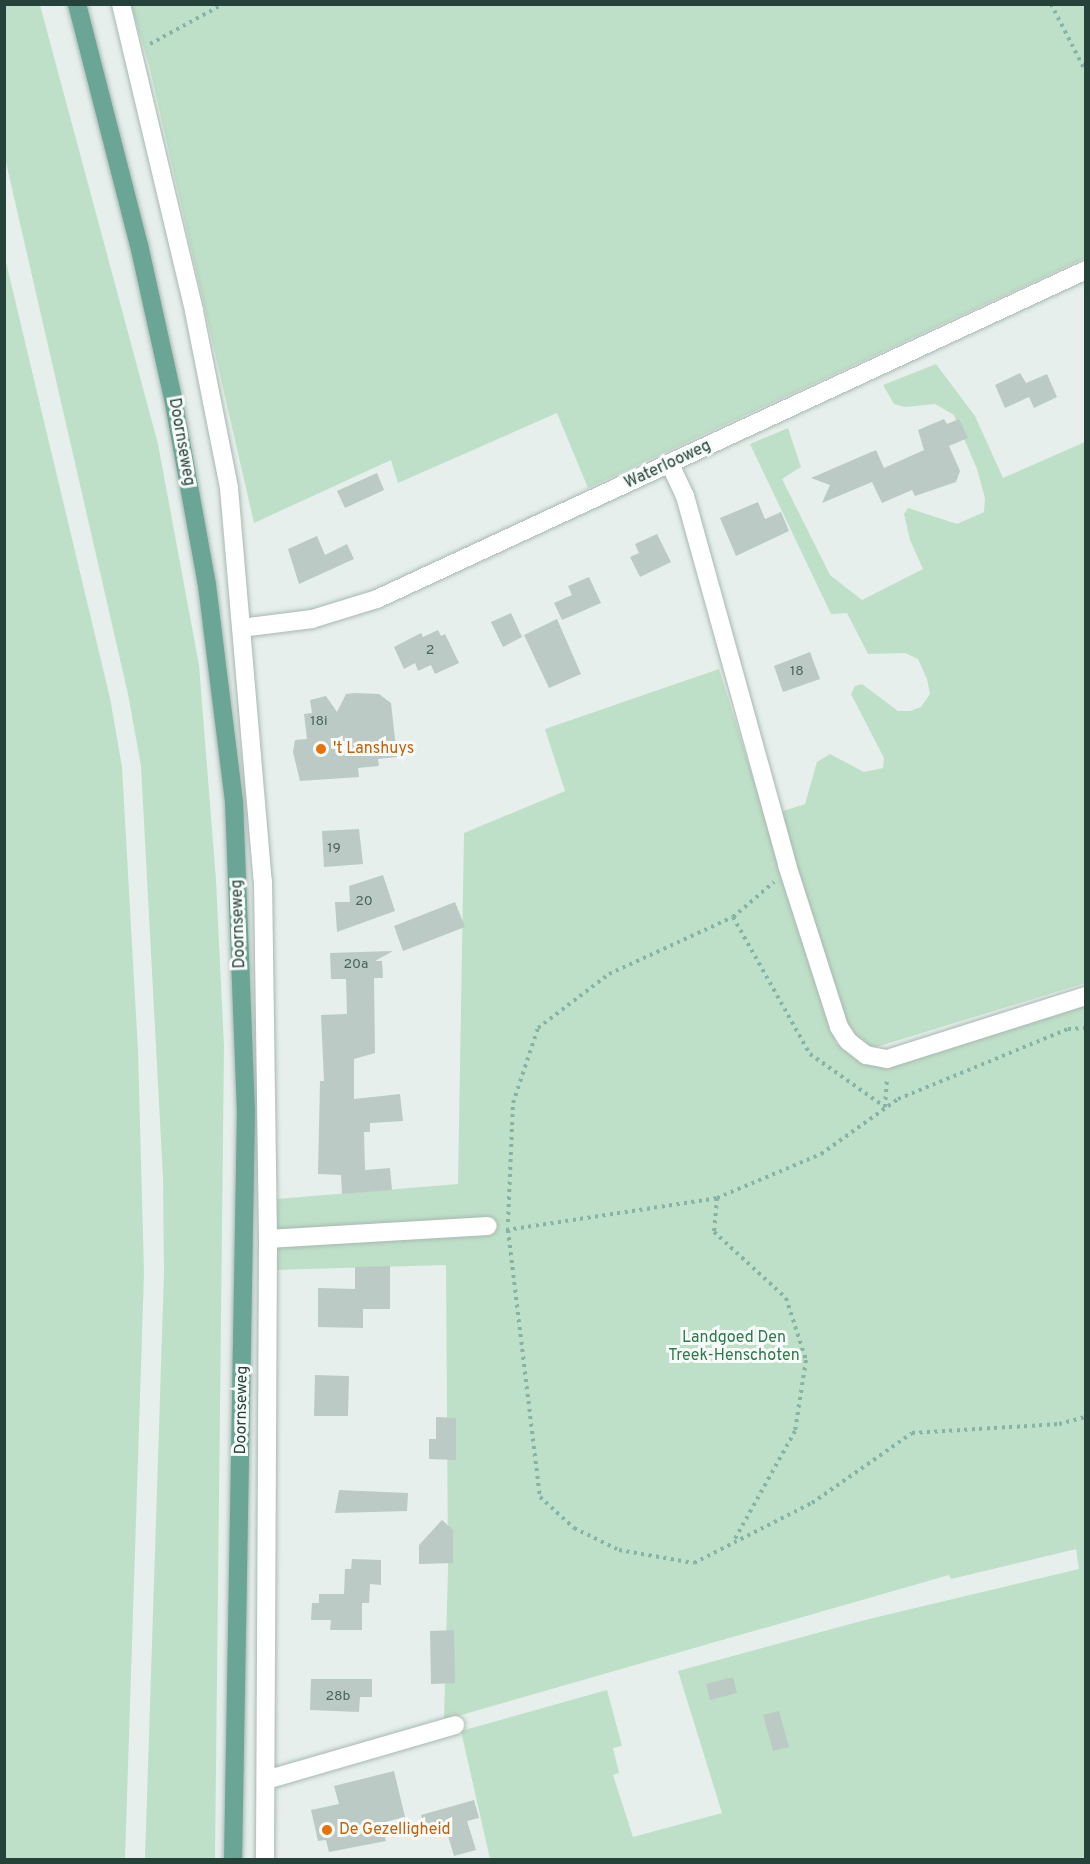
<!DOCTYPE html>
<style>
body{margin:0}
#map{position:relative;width:1090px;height:1864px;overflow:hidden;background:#e6efeb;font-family:Overpass,sans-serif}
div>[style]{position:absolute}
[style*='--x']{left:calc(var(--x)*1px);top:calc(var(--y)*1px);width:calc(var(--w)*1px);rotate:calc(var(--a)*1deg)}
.green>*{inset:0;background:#bfe0c8}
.building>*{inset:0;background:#bbcac4}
.path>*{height:4px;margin-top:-2px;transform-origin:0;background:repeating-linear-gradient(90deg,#86b3a5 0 3px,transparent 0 7.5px)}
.roads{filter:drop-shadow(0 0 2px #a8b8b2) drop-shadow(0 0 2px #a8b8b2)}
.minor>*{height:18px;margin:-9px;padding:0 9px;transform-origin:9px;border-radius:9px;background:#fff}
.major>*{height:18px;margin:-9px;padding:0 9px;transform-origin:9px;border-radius:9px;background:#6aa596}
.dots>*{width:16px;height:16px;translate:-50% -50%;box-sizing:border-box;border:3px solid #f7fbf9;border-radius:50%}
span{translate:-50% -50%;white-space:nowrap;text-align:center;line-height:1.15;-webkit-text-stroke:6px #f7fbf9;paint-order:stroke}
.number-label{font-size:14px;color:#4a645c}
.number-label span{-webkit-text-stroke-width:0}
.street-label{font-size:16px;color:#24423a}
.food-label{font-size:16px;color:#c56008}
.left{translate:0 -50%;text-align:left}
.park-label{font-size:16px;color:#2d7a4b}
.frame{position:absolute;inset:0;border:6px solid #24423a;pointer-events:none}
</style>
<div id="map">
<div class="green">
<div style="clip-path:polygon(4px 5px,40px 5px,158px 444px,199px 665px,216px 880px,224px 1047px,215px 1859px,145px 1859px,164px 1273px,163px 1178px,141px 766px,128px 694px,5px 158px)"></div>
<div style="clip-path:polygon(131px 5px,1085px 5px,1085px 258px,588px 488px,557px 413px,398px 483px,391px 460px,254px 523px,149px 65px)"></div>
<div style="clip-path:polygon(5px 258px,110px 698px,122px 767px,138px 1051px,144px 1273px,125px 1859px,5px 1859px)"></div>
<div style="clip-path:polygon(936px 364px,975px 416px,1003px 478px,1085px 442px,1085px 983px,873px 1048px,858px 1044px,845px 1020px,780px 812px,805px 804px,817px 762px,830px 754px,864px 772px,883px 768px,884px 758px,851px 694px,855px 686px,862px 684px,898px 711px,910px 711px,921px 707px,930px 694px,927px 679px,918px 659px,905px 653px,868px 654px,847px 613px,831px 614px,750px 444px,788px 428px,801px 467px,782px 479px,830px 575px,862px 600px,923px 569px,910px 540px,904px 514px,908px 508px,957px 524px,984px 512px,985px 498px,977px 469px,954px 415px,935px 404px,905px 407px,894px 404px,883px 385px)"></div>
<div style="clip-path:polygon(719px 669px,836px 1043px,863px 1063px,884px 1066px,937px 1053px,1085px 1003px,1085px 1859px,490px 1859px,461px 1731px,607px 1690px,622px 1746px,613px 1748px,619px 1773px,613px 1775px,633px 1837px,722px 1813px,678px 1671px,865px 1620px,1079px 1569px,1076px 1549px,951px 1579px,949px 1575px,444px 1720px,448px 1568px,446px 1265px,274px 1270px,276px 1193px,277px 1199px,458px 1184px,464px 833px,565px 791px,545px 729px)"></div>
</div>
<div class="building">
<div style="clip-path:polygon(1020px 373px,1026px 383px,1047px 374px,1057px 397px,1034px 408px,1029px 397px,1005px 408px,995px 385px)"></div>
<div style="clip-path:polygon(944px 419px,947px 424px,959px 419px,968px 438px,949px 446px,960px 471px,956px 482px,915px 496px,912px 490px,882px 503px,872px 482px,822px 503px,830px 485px,811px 478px,876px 450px,884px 468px,924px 450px,918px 430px)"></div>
<div style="clip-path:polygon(377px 473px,384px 490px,345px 508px,337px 491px)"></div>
<div style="clip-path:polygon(758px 502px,765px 519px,781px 512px,789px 531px,736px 556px,720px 518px)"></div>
<div style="clip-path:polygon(657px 534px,671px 562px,640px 577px,630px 557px,639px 553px,635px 544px)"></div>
<div style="clip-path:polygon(317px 536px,325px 555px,347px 544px,354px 559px,299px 584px,288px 549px)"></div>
<div style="clip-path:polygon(589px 577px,601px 603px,562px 620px,554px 603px,572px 595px,568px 586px)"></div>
<div style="clip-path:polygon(511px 613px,522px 637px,503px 647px,491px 622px)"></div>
<div style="clip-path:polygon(557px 619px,581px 674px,549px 688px,524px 635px)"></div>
<div style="clip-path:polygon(438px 630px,441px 636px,445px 634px,459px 663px,435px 674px,431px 665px,418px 671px,415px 663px,404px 669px,394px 647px,421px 633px,423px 637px)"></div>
<div style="clip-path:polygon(810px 652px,820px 679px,783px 692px,774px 666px)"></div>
<div style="clip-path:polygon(356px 693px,379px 694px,391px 703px,397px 757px,378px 759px,379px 766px,358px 768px,359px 777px,300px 781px,293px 752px,295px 740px,307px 739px,304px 714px,312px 713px,310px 700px,326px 696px,337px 712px,346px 694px)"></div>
<div style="clip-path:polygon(359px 829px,363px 864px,324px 867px,322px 831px)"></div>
<div style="clip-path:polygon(383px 875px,395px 911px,337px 932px,335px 902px,350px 902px,349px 886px)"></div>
<div style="clip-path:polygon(455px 902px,465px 927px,403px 951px,394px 926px)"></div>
<div style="clip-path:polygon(393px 951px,375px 961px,382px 961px,383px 978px,374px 978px,375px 1053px,354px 1059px,354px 1099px,400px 1094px,403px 1121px,370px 1123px,370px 1132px,364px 1132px,365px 1170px,390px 1168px,392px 1190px,342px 1194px,341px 1175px,318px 1174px,320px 1081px,324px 1081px,321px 1015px,347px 1014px,346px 979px,331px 979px,330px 953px)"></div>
<div style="clip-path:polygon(390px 1266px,390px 1309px,363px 1309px,363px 1328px,318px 1327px,318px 1288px,355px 1289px,355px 1267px)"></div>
<div style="clip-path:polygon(315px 1375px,349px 1376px,348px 1416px,314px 1416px)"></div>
<div style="clip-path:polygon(436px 1417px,456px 1418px,456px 1460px,429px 1459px,429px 1439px,436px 1439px)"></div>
<div style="clip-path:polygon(339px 1490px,408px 1493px,407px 1511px,335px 1513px)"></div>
<div style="clip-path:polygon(442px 1520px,453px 1530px,453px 1563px,419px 1564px,419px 1545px)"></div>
<div style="clip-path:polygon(352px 1559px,381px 1560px,381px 1585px,370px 1584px,369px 1603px,362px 1603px,362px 1630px,330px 1630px,331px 1620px,311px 1620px,312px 1603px,319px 1603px,319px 1594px,344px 1594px,345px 1569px,351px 1569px)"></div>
<div style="clip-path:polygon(454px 1630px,455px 1683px,431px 1684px,430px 1631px)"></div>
<div style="clip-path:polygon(733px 1677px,737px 1693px,710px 1700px,706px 1684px)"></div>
<div style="clip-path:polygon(311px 1679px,372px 1679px,372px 1697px,360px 1697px,359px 1712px,310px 1710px)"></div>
<div style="clip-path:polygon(779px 1711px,789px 1747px,773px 1751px,763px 1715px)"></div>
<div style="clip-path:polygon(394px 1771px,405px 1817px,381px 1823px,386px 1841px,329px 1852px,326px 1840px,318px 1841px,311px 1810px,339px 1804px,334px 1786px)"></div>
<div style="clip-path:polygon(474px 1800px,479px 1818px,467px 1821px,476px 1850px,454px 1856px,446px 1829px,426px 1835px,421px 1815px)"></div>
</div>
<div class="path">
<div style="--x:1051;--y:4;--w:76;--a:62.8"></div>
<div style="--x:150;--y:44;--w:83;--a:-28.7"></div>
<div style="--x:733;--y:917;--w:157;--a:60.7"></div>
<div style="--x:810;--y:1054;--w:92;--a:35.2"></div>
<div style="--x:885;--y:1107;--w:30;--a:-86"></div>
<div style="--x:717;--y:1198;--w:34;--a:95"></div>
<div style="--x:714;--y:1232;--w:98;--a:42.5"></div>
<div style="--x:786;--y:1298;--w:65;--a:72.1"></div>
<div style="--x:806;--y:1360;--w:72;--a:98.8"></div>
<div style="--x:795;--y:1431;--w:124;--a:119.1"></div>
<div style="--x:508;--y:1222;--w:119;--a:-87.6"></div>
<div style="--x:513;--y:1103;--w:79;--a:-71.6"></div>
<div style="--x:538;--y:1028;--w:89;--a:-37.3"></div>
<div style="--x:609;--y:974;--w:136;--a:-24.7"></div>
<div style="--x:733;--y:917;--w:54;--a:-40.5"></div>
<div style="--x:506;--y:1230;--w:213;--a:-8.6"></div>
<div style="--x:717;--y:1198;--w:113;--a:-22.9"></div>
<div style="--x:821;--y:1154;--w:95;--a:-35.5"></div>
<div style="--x:898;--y:1099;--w:184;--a:-22.4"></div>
<div style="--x:1068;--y:1029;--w:18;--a:-3"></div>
<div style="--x:508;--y:1230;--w:269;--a:83.2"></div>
<div style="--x:540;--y:1497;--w:46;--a:42.4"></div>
<div style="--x:574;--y:1528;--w:50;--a:26.1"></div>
<div style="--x:619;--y:1550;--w:76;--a:9.8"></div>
<div style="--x:694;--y:1563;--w:132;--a:-27"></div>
<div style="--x:812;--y:1503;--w:122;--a:-35"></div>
<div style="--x:912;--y:1433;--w:147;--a:-3.5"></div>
<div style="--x:1059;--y:1424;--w:28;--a:-15"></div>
</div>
<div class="roads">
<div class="minor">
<div style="--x:121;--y:4;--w:316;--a:76.6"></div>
<div style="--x:194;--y:311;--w:180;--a:78.8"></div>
<div style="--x:229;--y:488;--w:394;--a:85.1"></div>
<div style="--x:263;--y:881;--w:358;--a:89.2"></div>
<div style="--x:268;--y:1239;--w:621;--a:90.28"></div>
<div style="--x:670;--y:464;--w:35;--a:65"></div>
<div style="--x:685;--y:496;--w:383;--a:74.5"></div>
<div style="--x:787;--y:865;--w:170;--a:72.2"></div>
<div style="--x:839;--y:1027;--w:17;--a:57"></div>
<div style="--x:848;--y:1041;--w:23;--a:38"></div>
<div style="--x:866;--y:1055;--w:21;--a:11"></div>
<div style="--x:887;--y:1059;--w:209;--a:-17.6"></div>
<div style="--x:241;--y:628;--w:72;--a:-7.2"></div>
<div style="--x:312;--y:619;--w:68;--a:-17.1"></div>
<div style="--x:377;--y:599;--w:782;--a:-24.89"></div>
<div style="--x:268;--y:1239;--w:220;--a:-3.4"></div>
<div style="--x:266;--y:1780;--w:197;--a:-16.2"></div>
</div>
<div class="major">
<div style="--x:77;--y:4;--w:249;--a:75.6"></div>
<div style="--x:139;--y:245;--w:157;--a:77.5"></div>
<div style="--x:173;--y:398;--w:190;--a:79.7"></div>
<div style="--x:207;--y:585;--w:218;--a:82.9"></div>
<div style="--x:234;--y:801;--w:309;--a:87.8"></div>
<div style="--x:246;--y:1110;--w:750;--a:90.99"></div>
</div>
</div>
<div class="dots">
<div style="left:321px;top:749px;background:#e8710a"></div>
<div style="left:327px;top:1830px;background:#e8710a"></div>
</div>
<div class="number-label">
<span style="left:430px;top:651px">2</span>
<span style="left:797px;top:672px">18</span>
<span style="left:319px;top:722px">18i</span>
<span style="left:334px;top:849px">19</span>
<span style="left:364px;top:902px">20</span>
<span style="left:356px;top:965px">20a</span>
<span style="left:338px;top:1697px">28b</span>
</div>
<div class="street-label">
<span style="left:181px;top:442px;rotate:80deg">Doornseweg</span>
<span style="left:668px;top:465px;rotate:-25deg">Waterlooweg</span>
<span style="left:239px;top:924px;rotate:-92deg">Doornseweg</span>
<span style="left:242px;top:1410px;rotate:-89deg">Doornseweg</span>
</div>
<div class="food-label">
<span class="left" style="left:333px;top:749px">'t Lanshuys</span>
<span class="left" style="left:339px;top:1830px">De Gezelligheid</span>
</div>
<div class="park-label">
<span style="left:734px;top:1347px">Landgoed Den<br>Treek-Henschoten</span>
</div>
<div class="frame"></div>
</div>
